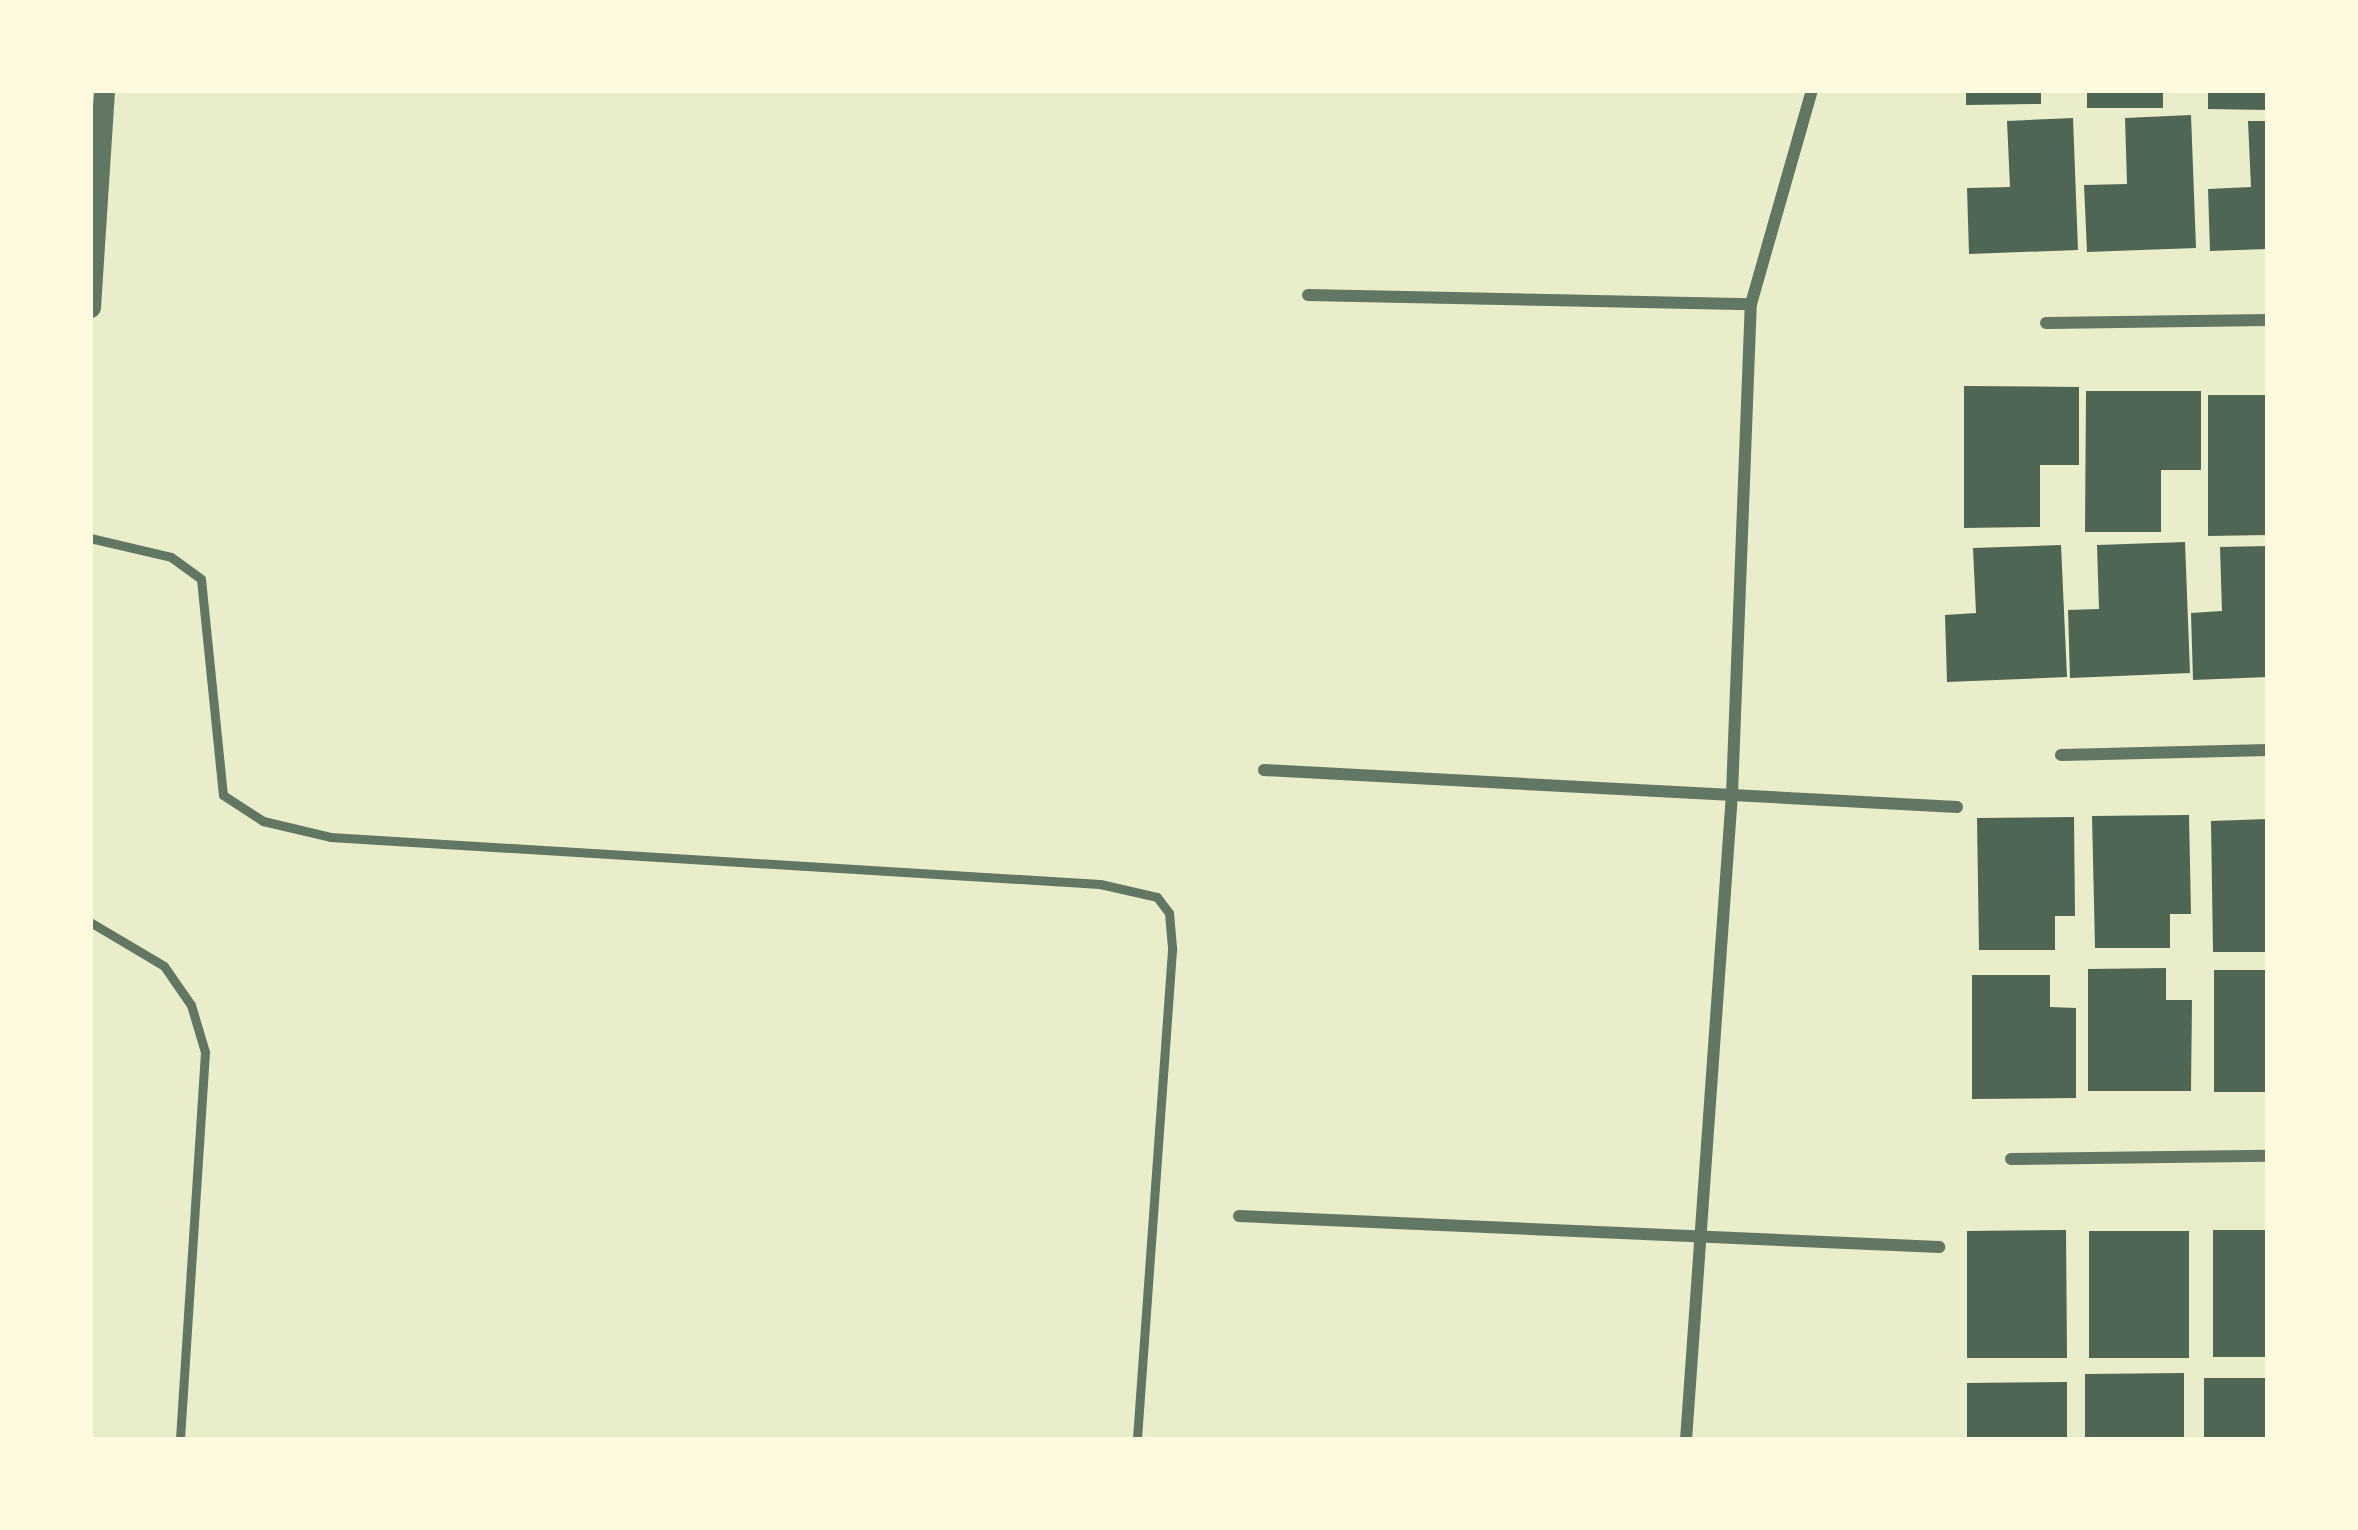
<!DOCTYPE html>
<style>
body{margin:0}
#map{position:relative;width:2358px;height:1530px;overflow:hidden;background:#e9edc9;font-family:"DejaVu Sans",sans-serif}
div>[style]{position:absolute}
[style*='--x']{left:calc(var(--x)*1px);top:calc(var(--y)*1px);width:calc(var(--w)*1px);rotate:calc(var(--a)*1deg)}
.building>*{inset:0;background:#4f6655}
.service>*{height:9px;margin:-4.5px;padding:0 4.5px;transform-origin:4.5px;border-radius:4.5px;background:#617663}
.minor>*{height:12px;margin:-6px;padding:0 6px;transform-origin:6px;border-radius:6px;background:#617663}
.tertiary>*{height:21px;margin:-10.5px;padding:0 10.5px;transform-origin:10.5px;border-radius:10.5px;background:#617663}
span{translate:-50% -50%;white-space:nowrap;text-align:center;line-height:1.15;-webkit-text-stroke:10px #fefae0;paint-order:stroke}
.frame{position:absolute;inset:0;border:93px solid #fefae0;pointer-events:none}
</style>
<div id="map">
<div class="building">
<div style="clip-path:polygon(1966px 90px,2041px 90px,2041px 104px,1966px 105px)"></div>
<div style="clip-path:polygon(2087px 90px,2163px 90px,2163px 108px,2087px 108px)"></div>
<div style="clip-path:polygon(2208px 90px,2268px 90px,2268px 110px,2208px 109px)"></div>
<div style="clip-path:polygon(2191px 115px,2196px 248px,2087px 252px,2084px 185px,2127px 184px,2125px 118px)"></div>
<div style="clip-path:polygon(2073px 118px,2078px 250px,1969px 254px,1967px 188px,2010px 187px,2007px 121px)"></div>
<div style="clip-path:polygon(2248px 121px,2268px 121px,2268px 249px,2210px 251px,2208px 189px,2251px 187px)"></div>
<div style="clip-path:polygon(1964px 386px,2079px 387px,2079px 465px,2040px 465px,2040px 527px,1964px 528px)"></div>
<div style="clip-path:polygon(2086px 391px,2201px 391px,2201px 470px,2161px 470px,2161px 532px,2085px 532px)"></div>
<div style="clip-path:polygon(2208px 395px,2268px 395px,2268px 535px,2208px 536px)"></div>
<div style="clip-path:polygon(2185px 542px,2190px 673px,2070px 678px,2068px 610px,2099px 609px,2097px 545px)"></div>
<div style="clip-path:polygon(2061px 545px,2067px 677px,1947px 682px,1945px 615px,1976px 613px,1973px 548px)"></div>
<div style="clip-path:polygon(2268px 546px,2268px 677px,2193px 680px,2191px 613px,2222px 611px,2220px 547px)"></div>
<div style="clip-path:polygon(2189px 815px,2191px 914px,2170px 914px,2170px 948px,2095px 948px,2092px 816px)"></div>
<div style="clip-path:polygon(2074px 817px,2075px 916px,2055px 916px,2055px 950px,1979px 950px,1977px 818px)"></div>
<div style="clip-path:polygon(2268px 819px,2268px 952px,2213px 952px,2211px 821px)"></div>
<div style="clip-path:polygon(2166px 968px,2166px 1000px,2192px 1000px,2191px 1091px,2088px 1091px,2088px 969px)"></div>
<div style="clip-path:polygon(2214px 970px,2268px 970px,2268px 1092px,2214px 1092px)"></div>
<div style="clip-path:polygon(1972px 975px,2050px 975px,2050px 1007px,2076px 1008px,2076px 1098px,1972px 1099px)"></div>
<div style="clip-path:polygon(2066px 1230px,2067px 1358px,1967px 1358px,1967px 1231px)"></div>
<div style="clip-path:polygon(2213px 1230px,2268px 1230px,2268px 1357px,2213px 1357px)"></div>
<div style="clip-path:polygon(2089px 1231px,2189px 1231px,2189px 1358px,2089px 1358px)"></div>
<div style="clip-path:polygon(2184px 1373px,2184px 1440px,2085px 1440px,2085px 1374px)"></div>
<div style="clip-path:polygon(2204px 1378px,2268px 1378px,2268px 1440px,2204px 1440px)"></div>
<div style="clip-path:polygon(2067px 1382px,2067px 1440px,1967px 1440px,1967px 1383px)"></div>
</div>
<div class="service">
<div style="--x:90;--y:538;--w:83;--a:13.2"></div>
<div style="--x:171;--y:557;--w:37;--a:36"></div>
<div style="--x:201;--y:579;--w:217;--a:84.2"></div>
<div style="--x:223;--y:795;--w:48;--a:33"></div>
<div style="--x:263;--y:821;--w:69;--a:13.4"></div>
<div style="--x:330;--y:837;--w:771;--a:3.49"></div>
<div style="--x:1100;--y:884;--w:58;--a:12.8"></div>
<div style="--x:1157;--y:897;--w:20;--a:53"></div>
<div style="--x:1169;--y:913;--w:37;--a:85"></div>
<div style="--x:1172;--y:950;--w:491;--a:94.1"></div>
<div style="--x:90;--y:922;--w:86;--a:30.7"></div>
<div style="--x:164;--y:966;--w:47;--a:55.3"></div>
<div style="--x:191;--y:1005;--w:49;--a:73.4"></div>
<div style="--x:205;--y:1052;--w:389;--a:93.7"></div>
</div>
<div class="minor">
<div style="--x:1308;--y:295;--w:443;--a:1.2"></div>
<div style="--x:2046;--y:323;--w:222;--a:-0.8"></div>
<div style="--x:2061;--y:755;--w:207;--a:-1.4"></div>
<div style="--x:1264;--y:770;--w:694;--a:3.06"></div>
<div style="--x:2011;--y:1159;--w:257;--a:-0.7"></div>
<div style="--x:1239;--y:1216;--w:701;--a:2.54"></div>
<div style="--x:1686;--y:1440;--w:648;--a:-85.93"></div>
<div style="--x:1732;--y:794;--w:490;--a:-87.8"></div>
<div style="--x:1751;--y:304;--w:223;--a:-74.1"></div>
</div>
<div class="tertiary">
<div style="--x:90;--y:307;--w:217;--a:-86.3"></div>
</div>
<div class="frame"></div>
</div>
